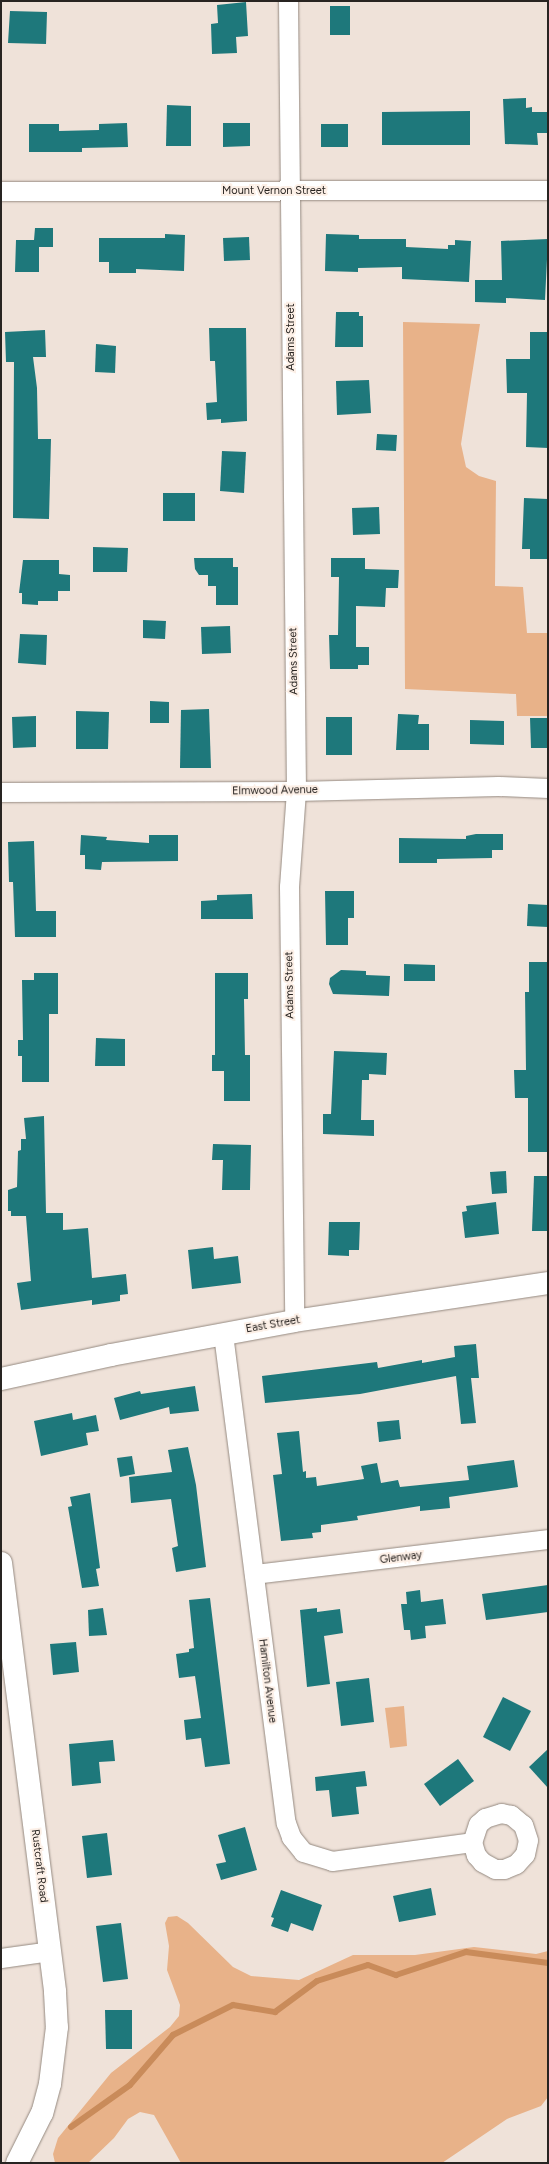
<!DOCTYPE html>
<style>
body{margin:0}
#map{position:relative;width:549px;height:2164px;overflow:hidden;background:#efe2d9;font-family:Figtree,sans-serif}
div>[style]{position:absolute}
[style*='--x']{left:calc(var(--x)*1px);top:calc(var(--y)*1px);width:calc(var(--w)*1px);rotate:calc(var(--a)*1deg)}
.green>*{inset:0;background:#e8b289}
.stream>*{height:6px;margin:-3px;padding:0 3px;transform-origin:3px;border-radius:3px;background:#c98b5a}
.building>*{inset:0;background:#1e787b}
.roads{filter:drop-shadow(0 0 1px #958a81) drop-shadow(0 0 1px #958a81)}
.minor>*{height:19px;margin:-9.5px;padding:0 9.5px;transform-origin:9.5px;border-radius:9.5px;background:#fff}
.secondary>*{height:22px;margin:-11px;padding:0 11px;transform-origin:11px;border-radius:11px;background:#fff}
span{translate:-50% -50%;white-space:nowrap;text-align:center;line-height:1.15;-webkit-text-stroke:4px #fcefe6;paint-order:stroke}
.street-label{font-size:11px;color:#282421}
.frame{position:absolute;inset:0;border:2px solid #282421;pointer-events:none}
</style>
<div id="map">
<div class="green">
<div style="clip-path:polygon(403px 322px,480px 324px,461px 444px,466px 467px,479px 476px,496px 481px,495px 586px,523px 587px,527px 633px,548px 633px,548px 716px,517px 716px,516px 694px,405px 689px)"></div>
<div style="clip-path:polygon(404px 1706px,407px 1746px,390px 1748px,385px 1708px)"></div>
<div style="clip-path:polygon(177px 1916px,188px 1923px,233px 1967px,251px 1976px,299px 1980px,353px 1955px,415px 1955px,474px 1947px,536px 1954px,548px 1951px,548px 2097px,541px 2106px,507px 2119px,442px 2163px,181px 2163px,154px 2115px,140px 2112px,128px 2119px,114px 2138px,88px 2163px,55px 2163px,53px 2154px,58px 2138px,111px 2073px,170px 2027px,179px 2016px,180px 2005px,167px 1970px,169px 1946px,165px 1923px,168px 1917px)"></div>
</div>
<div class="stream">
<div style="--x:71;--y:2127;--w:72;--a:-35.4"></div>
<div style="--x:130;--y:2085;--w:66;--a:-49.3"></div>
<div style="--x:173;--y:2035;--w:67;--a:-26.6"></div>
<div style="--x:233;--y:2005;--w:43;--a:9.5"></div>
<div style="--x:275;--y:2012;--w:52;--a:-36.4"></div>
<div style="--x:317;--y:1981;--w:53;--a:-17.4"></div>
<div style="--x:368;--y:1965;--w:30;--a:20"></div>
<div style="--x:396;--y:1975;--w:74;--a:-18.2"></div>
<div style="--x:466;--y:1952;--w:83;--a:7.6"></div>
</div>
<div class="building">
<div style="clip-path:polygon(246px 2px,248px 36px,236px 37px,237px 53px,212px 54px,211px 24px,218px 23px,217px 5px)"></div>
<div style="clip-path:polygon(330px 6px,350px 6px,350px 35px,330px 35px)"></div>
<div style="clip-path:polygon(10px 11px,47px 12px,46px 44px,8px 43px)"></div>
<div style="clip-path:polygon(526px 98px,526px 108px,532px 107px,532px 112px,548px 112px,548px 133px,537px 133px,538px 145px,505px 144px,503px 99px)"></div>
<div style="clip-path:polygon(167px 105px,191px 106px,191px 146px,166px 146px)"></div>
<div style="clip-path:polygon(470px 111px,470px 145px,382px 145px,382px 112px)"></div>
<div style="clip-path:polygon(127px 123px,128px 147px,82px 148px,82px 152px,29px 152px,29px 124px,59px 124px,59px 131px,99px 130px,99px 124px)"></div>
<div style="clip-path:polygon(223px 123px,250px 123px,250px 146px,223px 147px)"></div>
<div style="clip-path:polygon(321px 124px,348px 124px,348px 147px,321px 147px)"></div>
<div style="clip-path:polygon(35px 228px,53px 228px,53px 247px,39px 247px,39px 272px,15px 272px,16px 240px,34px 240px)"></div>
<div style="clip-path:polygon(165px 234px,185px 235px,184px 271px,136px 269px,136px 273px,109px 273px,109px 262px,99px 262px,99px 238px,165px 238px)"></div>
<div style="clip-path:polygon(326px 234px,359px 235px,359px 239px,406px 239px,406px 247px,448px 249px,448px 245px,455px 245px,455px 240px,471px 241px,469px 282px,402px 279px,402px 267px,358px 268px,358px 272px,325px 271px)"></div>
<div style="clip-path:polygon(249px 237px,250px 260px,224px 261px,223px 238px)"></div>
<div style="clip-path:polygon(548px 239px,545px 300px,506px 298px,506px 303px,475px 302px,475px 280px,502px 280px,501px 241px)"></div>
<div style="clip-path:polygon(336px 312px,359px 312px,359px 316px,363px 316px,363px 347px,335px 347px)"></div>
<div style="clip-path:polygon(209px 328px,246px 328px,247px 421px,221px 423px,221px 419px,207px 420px,206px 403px,217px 402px,215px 361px,210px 361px)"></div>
<div style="clip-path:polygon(45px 330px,46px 357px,33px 357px,37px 388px,38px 439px,51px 439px,49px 519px,13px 518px,14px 362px,6px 362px,5px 332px)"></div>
<div style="clip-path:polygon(530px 332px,548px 332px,548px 448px,526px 447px,527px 393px,507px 393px,506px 359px,530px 359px)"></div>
<div style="clip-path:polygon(96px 344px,116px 346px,115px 373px,95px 372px)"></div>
<div style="clip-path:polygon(369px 380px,371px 413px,337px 415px,336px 381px)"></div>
<div style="clip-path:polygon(377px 434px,397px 435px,396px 451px,376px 450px)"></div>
<div style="clip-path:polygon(222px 451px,246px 452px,244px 493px,220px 491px)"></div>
<div style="clip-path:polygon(163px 493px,195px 493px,195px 521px,163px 521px)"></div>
<div style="clip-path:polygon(524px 498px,548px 499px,548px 559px,530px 559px,530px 549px,522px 549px)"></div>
<div style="clip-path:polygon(379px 507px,380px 534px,353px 535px,352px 508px)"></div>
<div style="clip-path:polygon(93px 547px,128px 548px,127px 572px,93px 572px)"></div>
<div style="clip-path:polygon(194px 558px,233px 558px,233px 567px,238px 567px,238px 605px,216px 605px,216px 586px,208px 586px,208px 575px,199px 575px,195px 569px)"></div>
<div style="clip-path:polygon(331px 558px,365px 558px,365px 569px,399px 570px,398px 588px,386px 588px,385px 607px,356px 606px,356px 647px,369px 647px,369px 665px,358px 665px,358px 669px,330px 669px,329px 635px,338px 635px,339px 577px,331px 577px)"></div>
<div style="clip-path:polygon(23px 560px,59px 560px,59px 574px,70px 575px,70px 591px,58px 591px,58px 601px,38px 601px,38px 605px,22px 604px,22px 593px,19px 593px)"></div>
<div style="clip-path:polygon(143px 620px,166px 621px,165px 639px,143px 638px)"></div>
<div style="clip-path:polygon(230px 626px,231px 653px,202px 654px,201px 627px)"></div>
<div style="clip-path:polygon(20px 634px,47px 635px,46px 665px,18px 663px)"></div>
<div style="clip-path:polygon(150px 701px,169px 702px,169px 723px,150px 723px)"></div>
<div style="clip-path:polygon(209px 709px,211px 768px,180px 768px,181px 710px)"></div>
<div style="clip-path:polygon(76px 711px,109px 712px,108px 749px,76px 749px)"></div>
<div style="clip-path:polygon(398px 714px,419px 715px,418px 724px,429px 724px,429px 750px,396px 750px)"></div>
<div style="clip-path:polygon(36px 716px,36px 747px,13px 748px,12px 717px)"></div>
<div style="clip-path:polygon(326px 717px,352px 717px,352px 755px,326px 755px)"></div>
<div style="clip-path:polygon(530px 718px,548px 718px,548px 748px,531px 748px)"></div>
<div style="clip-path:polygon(470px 720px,504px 721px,504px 745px,470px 744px)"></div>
<div style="clip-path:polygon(476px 834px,503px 834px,503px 850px,492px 850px,492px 858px,437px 859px,437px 863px,399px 863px,399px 838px,466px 839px,466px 836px)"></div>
<div style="clip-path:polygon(81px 835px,107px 837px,106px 840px,149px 843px,149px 835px,178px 835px,178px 861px,102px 862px,101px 870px,85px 869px,85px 855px,80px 855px)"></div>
<div style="clip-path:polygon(34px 841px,36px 911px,56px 911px,56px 937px,15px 937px,13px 882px,9px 882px,8px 842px)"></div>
<div style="clip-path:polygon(325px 891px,354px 891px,354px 918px,348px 918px,348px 945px,326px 945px)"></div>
<div style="clip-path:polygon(252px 894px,253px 919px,201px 919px,201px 901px,217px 900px,217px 895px)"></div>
<div style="clip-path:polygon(528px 904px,548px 905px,548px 927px,527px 926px)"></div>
<div style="clip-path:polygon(529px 962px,548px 962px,548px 1152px,528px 1152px,528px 1098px,515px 1098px,514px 1070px,526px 1070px,525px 992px,529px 992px)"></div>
<div style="clip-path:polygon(404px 964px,435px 965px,435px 981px,404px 981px)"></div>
<div style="clip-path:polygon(341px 970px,366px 971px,366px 975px,390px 976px,389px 996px,333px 994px,329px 984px,330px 978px)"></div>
<div style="clip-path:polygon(34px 973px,58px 973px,58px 1014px,49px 1014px,49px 1082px,22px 1082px,22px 1056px,18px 1056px,18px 1040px,23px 1040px,22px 980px,34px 980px)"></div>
<div style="clip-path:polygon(215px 973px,248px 973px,248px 999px,244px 999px,245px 1055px,250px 1055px,250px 1101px,224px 1101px,224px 1071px,212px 1071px,212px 1055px,215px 1055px)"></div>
<div style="clip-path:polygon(96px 1038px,125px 1039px,125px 1066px,95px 1066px)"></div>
<div style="clip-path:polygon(334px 1051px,387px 1053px,386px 1075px,369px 1074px,369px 1080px,362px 1080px,361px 1120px,374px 1120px,374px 1136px,323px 1134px,323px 1114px,331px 1114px)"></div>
<div style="clip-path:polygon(44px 1116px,46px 1213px,63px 1213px,63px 1230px,88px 1228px,92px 1278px,126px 1274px,128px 1294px,120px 1295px,120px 1301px,92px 1305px,92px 1300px,21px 1310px,17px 1283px,31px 1281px,26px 1216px,11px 1216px,11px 1211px,8px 1211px,8px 1190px,17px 1187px,18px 1151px,21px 1150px,21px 1139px,26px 1139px,24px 1118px)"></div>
<div style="clip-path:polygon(213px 1144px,251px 1145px,250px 1190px,222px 1190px,223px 1160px,212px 1160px)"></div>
<div style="clip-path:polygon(506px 1171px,507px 1193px,492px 1194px,490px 1172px)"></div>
<div style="clip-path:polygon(534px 1176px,548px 1176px,548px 1231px,532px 1231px)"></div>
<div style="clip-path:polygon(496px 1202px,499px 1234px,465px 1238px,462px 1212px,467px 1211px,466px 1206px)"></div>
<div style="clip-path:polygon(329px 1222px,360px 1222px,359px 1250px,349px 1250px,349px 1256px,328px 1255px)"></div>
<div style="clip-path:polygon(213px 1247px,214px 1259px,238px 1256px,241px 1283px,192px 1289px,188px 1250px)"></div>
<div style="clip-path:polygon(476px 1344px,479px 1378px,471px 1378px,476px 1423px,461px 1424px,456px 1376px,360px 1394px,265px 1403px,262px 1376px,377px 1362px,378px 1368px,422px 1360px,422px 1363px,455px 1357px,454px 1346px)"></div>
<div style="clip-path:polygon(195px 1386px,199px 1411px,170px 1414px,169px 1407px,120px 1420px,114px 1398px,140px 1391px,141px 1394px)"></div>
<div style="clip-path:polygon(72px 1413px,73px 1420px,96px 1415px,99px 1431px,86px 1433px,88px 1445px,41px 1456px,34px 1421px)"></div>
<div style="clip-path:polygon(399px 1420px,401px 1439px,379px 1442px,377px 1422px)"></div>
<div style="clip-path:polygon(299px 1431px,303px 1472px,306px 1471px,306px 1478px,316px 1477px,317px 1486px,364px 1479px,361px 1466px,377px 1463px,381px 1483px,398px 1480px,400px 1487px,469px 1480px,467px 1466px,514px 1460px,518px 1487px,449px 1497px,450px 1508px,420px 1511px,420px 1506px,357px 1516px,358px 1520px,321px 1525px,321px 1532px,312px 1533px,313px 1538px,281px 1541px,273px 1475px,282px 1474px,277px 1433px)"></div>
<div style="clip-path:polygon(188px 1447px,196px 1485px,206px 1567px,176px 1572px,172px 1548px,178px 1546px,171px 1499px,131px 1503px,129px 1477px,172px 1472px,168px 1450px)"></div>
<div style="clip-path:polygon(132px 1456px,135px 1474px,120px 1477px,117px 1458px)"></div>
<div style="clip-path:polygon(90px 1493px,100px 1568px,96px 1569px,99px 1586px,82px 1588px,68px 1507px,72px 1506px,70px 1497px)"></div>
<div style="clip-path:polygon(548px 1585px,548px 1612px,486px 1620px,482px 1594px)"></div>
<div style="clip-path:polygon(420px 1590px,421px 1602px,443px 1599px,446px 1624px,425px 1626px,426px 1638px,411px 1640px,410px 1630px,404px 1630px,401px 1604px,407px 1604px,406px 1592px)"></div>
<div style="clip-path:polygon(210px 1598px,230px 1764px,205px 1767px,201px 1738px,186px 1740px,184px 1720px,201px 1718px,195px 1676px,179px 1678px,176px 1654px,189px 1652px,189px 1649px,194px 1648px,189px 1600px)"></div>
<div style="clip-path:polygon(103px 1608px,107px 1635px,89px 1636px,88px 1610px)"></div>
<div style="clip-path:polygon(317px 1608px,317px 1612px,340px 1609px,343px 1633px,324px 1636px,330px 1684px,307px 1687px,300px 1610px)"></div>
<div style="clip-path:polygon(76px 1642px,79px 1672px,53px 1675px,50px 1644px)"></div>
<div style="clip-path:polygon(369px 1678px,374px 1722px,341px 1726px,336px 1682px)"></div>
<div style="clip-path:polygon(503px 1697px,531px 1711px,510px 1751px,483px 1737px)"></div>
<div style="clip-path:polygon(113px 1740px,115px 1761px,99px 1762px,101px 1783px,72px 1786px,69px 1744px)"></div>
<div style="clip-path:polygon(548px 1749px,548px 1788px,529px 1767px)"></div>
<div style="clip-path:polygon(458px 1759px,474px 1781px,440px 1806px,424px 1784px)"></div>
<div style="clip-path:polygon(365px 1771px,367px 1786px,356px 1787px,359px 1814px,332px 1817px,329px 1790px,316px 1791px,315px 1777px)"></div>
<div style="clip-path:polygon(245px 1827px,257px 1870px,221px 1880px,216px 1864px,226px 1862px,218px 1835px)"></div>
<div style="clip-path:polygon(107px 1833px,112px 1875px,87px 1878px,82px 1836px)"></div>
<div style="clip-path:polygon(431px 1888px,436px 1915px,399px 1922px,393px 1896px)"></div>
<div style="clip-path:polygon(281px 1890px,322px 1905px,313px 1931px,291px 1923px,288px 1932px,271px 1926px,274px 1918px,271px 1917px)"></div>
<div style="clip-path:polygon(121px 1923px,128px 1979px,103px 1982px,96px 1926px)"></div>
<div style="clip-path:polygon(105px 2010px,132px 2010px,132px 2049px,106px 2049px)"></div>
</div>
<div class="roads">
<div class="minor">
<div style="--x:288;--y:1;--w:790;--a:89.42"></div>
<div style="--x:296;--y:791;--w:96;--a:94.2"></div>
<div style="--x:289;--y:887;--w:434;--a:89.3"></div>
<div style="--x:1;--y:191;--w:547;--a:-0.1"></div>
<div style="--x:1;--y:792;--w:295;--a:-0.2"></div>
<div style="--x:296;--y:791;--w:202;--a:-1.4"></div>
<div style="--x:498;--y:786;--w:50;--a:2.3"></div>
<div style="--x:223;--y:1334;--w:493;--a:82.7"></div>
<div style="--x:286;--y:1823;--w:15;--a:70"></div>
<div style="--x:291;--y:1837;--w:19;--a:51"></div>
<div style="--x:303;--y:1852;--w:30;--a:17"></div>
<div style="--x:332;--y:1861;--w:141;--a:-7.7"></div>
<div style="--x:472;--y:1842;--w:14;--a:73"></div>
<div style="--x:476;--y:1855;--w:9;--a:49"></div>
<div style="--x:482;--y:1862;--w:15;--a:28"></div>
<div style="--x:495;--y:1869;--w:9;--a:0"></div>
<div style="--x:504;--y:1869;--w:13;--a:-23"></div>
<div style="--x:516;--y:1864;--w:13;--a:-48"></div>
<div style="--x:525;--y:1854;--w:14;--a:-78"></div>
<div style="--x:528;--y:1840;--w:16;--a:-108"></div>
<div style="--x:523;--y:1825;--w:16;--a:-140"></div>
<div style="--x:511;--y:1815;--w:10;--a:-169"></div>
<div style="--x:501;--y:1813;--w:17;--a:163"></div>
<div style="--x:485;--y:1818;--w:9;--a:139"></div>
<div style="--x:478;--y:1824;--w:19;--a:108"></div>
<div style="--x:254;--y:1574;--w:296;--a:-6.8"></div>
<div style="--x:1;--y:1958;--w:49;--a:-8.1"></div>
</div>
<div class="secondary">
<div style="--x:1;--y:1379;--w:113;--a:-12.3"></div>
<div style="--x:111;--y:1355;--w:186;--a:-10.5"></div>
<div style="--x:294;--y:1321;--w:257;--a:-8.5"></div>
<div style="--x:1;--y:1563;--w:432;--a:82.8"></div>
<div style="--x:55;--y:1992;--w:35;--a:87"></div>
<div style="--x:57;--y:2027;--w:57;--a:97"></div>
<div style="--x:50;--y:2084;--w:30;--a:105"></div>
<div style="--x:42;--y:2113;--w:56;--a:116.6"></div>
</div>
</div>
<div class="street-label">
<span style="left:274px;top:191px">Mount Vernon Street</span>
<span style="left:291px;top:337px;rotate:-90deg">Adams Street</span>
<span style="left:294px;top:661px;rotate:-91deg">Adams Street</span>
<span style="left:275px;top:791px;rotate:-1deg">Elmwood Avenue</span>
<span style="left:290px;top:985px;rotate:-91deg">Adams Street</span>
<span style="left:273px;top:1325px;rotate:-10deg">East Street</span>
<span style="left:401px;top:1558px;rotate:-7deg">Glenway</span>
<span style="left:267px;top:1681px;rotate:83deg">Hamilton Avenue</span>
<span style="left:39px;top:1866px;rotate:83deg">Rustcraft Road</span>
</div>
<div class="frame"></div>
</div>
